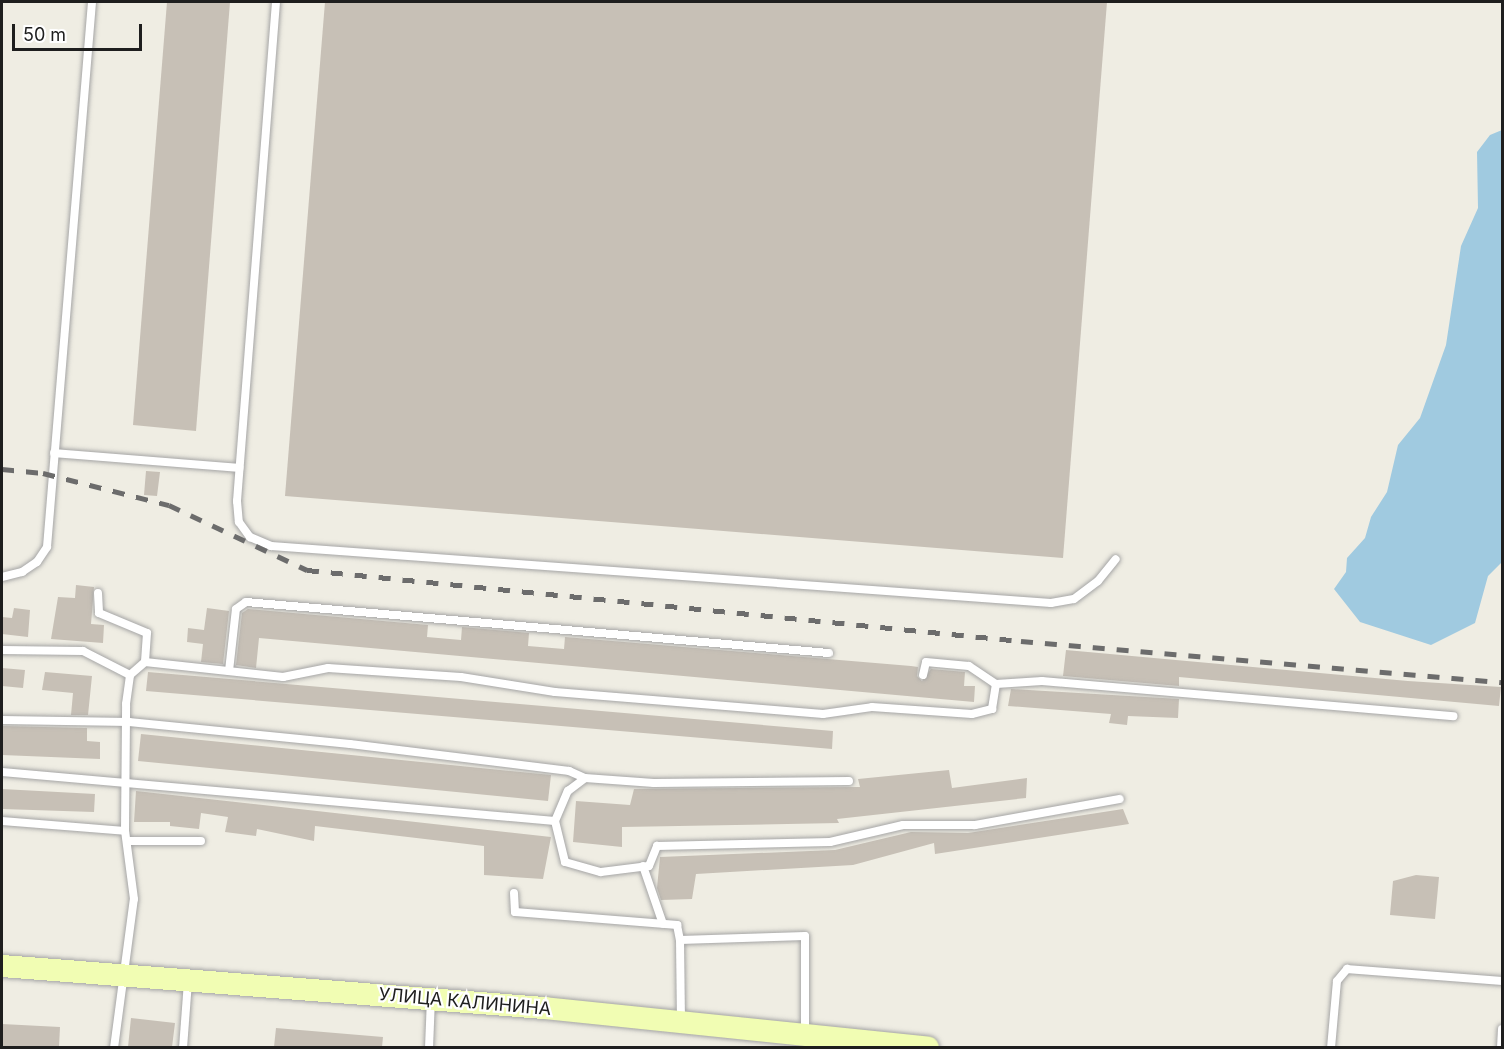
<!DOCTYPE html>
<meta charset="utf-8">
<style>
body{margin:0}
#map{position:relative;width:1504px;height:1049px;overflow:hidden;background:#efede3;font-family:Inter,sans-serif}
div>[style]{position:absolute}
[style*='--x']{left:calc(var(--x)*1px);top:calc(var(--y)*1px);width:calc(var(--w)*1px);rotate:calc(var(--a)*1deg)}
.water>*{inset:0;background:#a0cae0}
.building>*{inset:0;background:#c7c0b6}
.roads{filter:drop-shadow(0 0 2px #a5a5a5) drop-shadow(0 0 2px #a5a5a5)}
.lane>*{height:8px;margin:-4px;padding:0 4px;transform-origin:4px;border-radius:4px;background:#fff}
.secondary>*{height:22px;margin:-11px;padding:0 11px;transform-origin:11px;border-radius:11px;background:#f1fdb3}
.rail>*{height:4.5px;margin-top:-2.25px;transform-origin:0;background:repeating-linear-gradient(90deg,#6c6c6c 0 12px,transparent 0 24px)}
span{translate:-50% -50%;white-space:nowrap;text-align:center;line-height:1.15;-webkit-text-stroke:4.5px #fff;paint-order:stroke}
.street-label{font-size:18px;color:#1e1e1e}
.frame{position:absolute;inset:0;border:3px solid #1e1e1e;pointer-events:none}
.scale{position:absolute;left:12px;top:24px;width:130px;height:27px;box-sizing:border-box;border:3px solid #1e1e1e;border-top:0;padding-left:8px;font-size:18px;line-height:21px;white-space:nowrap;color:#1e1e1e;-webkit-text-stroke:4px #fff;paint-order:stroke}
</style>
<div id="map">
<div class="water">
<div style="clip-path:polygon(1502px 130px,1502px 562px,1488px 576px,1475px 623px,1431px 645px,1360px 622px,1334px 589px,1346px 572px,1347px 558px,1365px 538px,1371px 517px,1387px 492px,1398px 445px,1420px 418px,1446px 345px,1461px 246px,1478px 208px,1477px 152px,1490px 135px)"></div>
</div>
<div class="building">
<div style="clip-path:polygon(167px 2px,230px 2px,196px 431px,133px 425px)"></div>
<div style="clip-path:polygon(325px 2px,1107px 2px,1063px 558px,285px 496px)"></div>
<div style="clip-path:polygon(146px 471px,160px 472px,157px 496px,144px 495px)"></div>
<div style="clip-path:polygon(76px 585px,94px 587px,91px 624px,104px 625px,103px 643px,51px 639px,58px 597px,75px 598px)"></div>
<div style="clip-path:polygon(14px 608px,30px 610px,28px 637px,2px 634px,2px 617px,12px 618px)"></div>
<div style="clip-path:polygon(207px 608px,229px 611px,223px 664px,201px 662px,203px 644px,187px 642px,188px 628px,204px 630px)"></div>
<div style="clip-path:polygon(248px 609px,428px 625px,427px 637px,461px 640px,462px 627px,529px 633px,528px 646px,564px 649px,565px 637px,911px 666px,918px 667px,917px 676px,922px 681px,931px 669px,965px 672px,964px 686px,975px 686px,974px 702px,259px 638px,256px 668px,236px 665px,242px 613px)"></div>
<div style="clip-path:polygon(1066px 650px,1408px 681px,1501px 687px,1499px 706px,1179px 677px,1179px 686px,1063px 676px)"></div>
<div style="clip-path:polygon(2px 668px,25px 670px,23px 688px,2px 686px)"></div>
<div style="clip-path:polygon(45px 672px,92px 676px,88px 715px,71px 715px,73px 693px,42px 690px)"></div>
<div style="clip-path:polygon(148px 672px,833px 731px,832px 749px,146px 691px)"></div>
<div style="clip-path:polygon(1011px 689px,1179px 699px,1178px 718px,1128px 716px,1127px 725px,1109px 723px,1111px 714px,1008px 706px)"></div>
<div style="clip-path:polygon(2px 726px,87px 728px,87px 741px,100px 742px,100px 759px,2px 755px)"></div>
<div style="clip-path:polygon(141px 734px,551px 775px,548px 801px,138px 761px)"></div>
<div style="clip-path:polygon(949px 770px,952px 788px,1027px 778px,1026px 798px,837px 819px,839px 823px,622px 827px,622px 847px,573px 842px,576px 801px,630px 805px,634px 789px,860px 787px,858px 779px)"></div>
<div style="clip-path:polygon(2px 789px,95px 794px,94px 812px,2px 809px)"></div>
<div style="clip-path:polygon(136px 791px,551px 837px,543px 879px,484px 875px,484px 846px,315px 826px,314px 841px,257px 829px,256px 836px,225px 832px,228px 817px,201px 813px,199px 829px,170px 826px,170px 822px,134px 822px)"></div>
<div style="clip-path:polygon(1123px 809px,1129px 824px,935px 854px,934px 843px,853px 865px,696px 874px,692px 899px,661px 900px,657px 888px,660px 857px,835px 850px,911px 832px,968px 833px)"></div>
<div style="clip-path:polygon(1416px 875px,1439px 877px,1435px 919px,1390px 915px,1393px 881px)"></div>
<div style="clip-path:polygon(131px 1018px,175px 1023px,172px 1047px,128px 1047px)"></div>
<div style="clip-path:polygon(2px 1024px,60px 1027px,59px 1047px,2px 1047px)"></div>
<div style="clip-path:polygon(276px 1028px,383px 1037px,382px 1047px,274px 1047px)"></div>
</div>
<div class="roads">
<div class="lane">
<div style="--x:276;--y:2;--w:501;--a:94.47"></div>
<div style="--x:237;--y:501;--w:21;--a:85"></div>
<div style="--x:239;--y:522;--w:19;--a:54"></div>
<div style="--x:250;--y:537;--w:23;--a:23"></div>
<div style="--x:271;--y:546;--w:782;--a:4.18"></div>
<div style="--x:1051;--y:603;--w:23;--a:-10"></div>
<div style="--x:1074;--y:599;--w:30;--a:-37"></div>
<div style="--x:1098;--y:581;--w:28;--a:-51"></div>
<div style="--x:54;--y:453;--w:186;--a:4.6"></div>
<div style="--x:2;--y:577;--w:21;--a:-14"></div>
<div style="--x:22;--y:572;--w:18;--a:-34"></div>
<div style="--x:37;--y:562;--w:18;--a:-56"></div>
<div style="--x:47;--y:547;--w:547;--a:-85.28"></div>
<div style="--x:98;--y:593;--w:20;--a:87"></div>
<div style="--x:99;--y:613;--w:52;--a:22.6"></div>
<div style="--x:147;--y:633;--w:29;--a:94"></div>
<div style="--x:2;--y:650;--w:81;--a:0.7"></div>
<div style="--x:83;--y:651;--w:53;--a:27.1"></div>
<div style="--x:229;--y:671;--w:62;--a:-83.6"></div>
<div style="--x:236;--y:609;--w:12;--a:-35"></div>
<div style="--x:246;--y:602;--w:585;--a:5"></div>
<div style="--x:923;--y:675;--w:13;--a:-77"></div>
<div style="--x:926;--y:662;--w:43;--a:5.3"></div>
<div style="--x:969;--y:666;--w:32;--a:34"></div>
<div style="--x:2;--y:720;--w:127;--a:0.9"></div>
<div style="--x:129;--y:722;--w:222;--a:5.7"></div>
<div style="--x:350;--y:744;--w:221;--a:7"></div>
<div style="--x:569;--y:771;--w:17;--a:24"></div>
<div style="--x:2;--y:772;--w:555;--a:5.06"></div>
<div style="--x:555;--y:821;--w:42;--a:76.3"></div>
<div style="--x:565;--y:862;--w:37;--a:16"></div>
<div style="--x:601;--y:872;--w:48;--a:-7.1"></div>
<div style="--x:649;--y:866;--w:22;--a:-68"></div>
<div style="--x:657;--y:846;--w:173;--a:-1.3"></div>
<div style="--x:830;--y:842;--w:75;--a:-13.1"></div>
<div style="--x:903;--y:825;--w:72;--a:0"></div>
<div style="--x:975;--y:825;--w:147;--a:-10.2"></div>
<div style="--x:2;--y:821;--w:123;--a:4.6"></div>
<div style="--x:555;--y:821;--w:33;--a:-67"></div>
<div style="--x:568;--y:791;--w:21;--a:-37"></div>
<div style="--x:585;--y:778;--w:69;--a:4.1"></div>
<div style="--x:654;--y:783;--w:195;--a:-0.6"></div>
<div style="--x:127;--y:841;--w:74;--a:0"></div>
<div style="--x:643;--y:866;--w:61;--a:71"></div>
<div style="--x:514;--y:893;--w:19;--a:87"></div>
<div style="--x:515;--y:912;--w:163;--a:4.6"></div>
<div style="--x:677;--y:925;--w:15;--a:79"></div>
<div style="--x:680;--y:940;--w:125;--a:-1.8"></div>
<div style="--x:805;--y:936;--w:98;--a:90"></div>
<div style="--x:680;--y:940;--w:82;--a:89.3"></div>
<div style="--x:114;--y:1048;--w:150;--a:-82.4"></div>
<div style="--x:134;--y:899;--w:69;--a:-97.5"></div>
<div style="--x:125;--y:831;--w:127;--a:-89.5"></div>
<div style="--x:126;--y:704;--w:29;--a:-82"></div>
<div style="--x:130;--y:675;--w:20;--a:-41"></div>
<div style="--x:145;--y:662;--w:139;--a:6.2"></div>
<div style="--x:283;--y:677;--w:46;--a:-11.3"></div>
<div style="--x:328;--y:668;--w:133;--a:3.9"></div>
<div style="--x:461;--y:677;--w:95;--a:9.1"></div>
<div style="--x:555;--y:692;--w:269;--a:4.7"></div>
<div style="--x:823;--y:714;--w:49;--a:-8.1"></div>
<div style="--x:872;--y:707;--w:100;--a:4"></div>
<div style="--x:972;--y:714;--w:21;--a:-14"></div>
<div style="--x:992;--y:709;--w:25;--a:-81"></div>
<div style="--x:996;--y:684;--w:46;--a:-3.7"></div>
<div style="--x:1042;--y:681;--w:413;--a:4.9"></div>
<div style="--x:183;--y:1048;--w:66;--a:-85.7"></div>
<div style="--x:429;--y:1048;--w:49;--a:-87.7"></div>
<div style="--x:1331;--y:1048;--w:67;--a:-84.9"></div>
<div style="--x:1337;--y:981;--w:16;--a:-50"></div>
<div style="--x:1347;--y:969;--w:155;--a:4.4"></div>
<div style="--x:1501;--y:1048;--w:19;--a:-87"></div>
</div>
<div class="secondary">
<div style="--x:2;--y:966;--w:544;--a:4.43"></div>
<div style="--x:544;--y:1008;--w:386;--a:5.9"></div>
</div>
</div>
<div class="rail">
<div style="--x:2;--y:469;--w:41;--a:5.6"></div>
<div style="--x:43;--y:473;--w:130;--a:14.3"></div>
<div style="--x:169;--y:505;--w:153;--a:25.2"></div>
<div style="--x:307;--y:570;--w:718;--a:5.68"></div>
<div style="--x:1021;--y:641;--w:483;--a:4.9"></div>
</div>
<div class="street-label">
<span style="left:465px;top:1002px;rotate:5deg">УЛИЦА КАЛИНИНА</span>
</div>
<div class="frame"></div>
<div class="scale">50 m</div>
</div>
